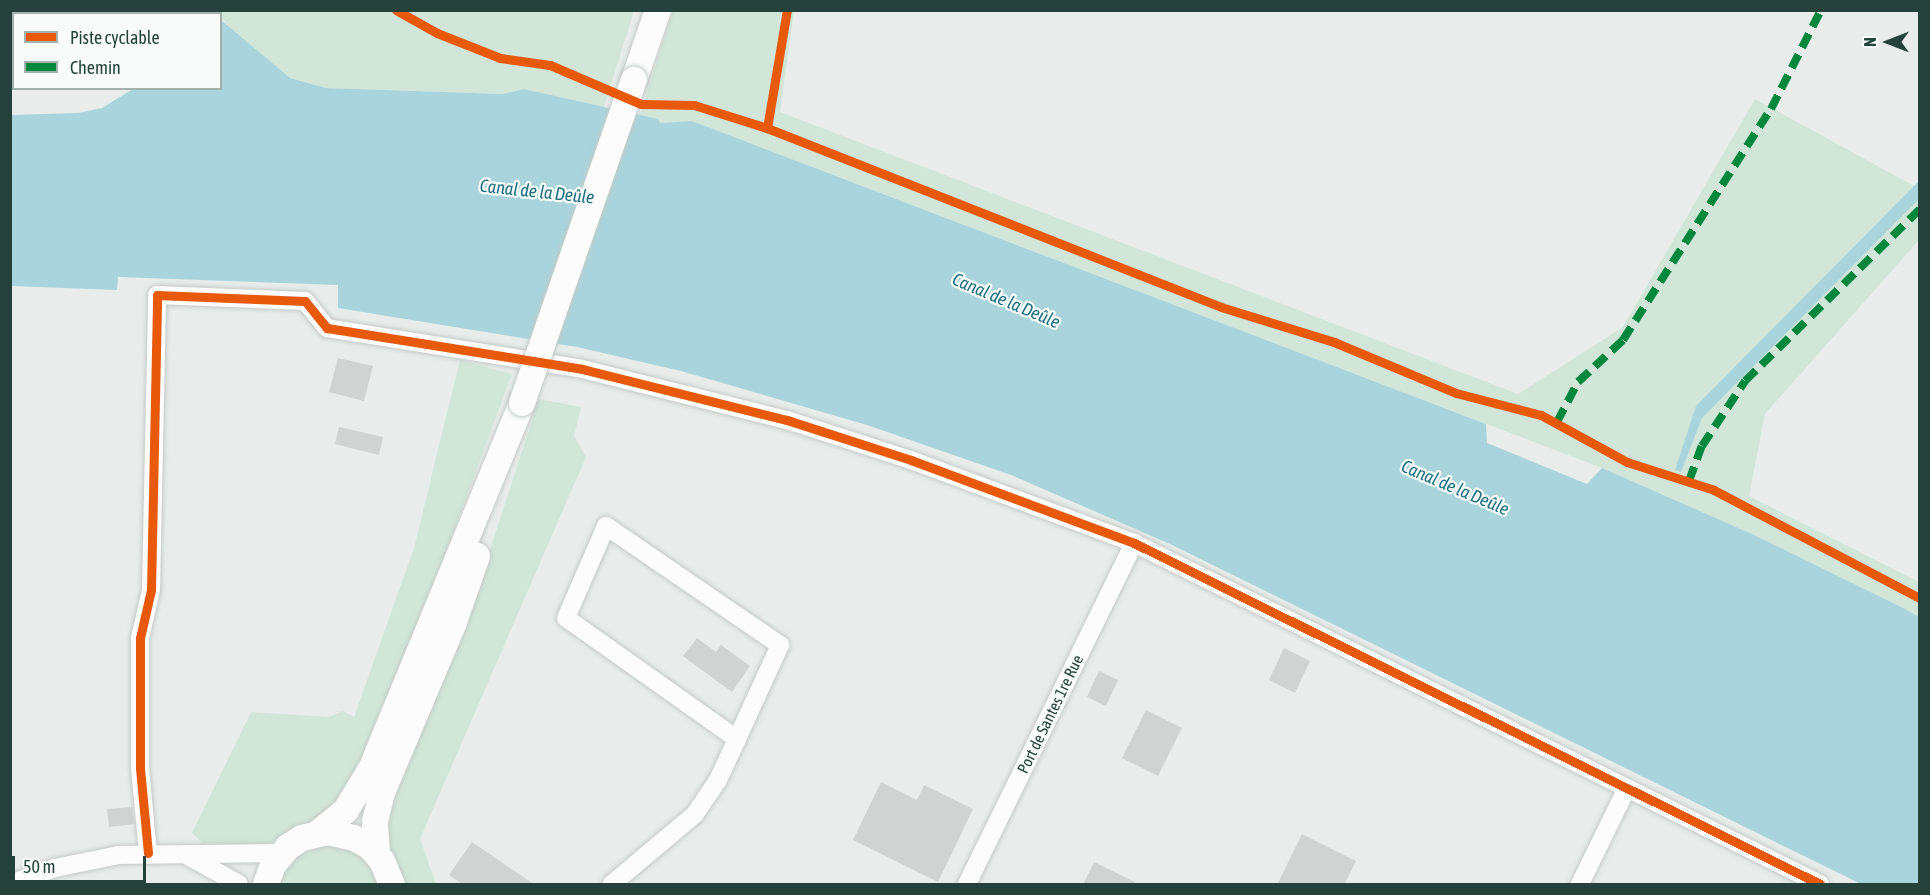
<!DOCTYPE html>
<meta charset="utf-8">
<style>
body{margin:0}
#map{position:relative;width:1930px;height:895px;overflow:hidden;background:#e8edeb;font-family:"Asap Condensed",sans-serif}
div>[style]{position:absolute}
[style*='--x']{left:calc(var(--x)*1px);top:calc(var(--y)*1px);width:calc(var(--w)*1px);rotate:calc(var(--a)*1deg)}
.green>*{inset:0;background:#d1e6d8}
.water>*{inset:0;background:#a9d4db}
.building>*{inset:0;background:#cfd4d2}
.roads{filter:drop-shadow(0 0 2px #c5cac8) drop-shadow(0 0 2px #c5cac8)}
.street>*{height:18px;margin:-9px;padding:0 9px;transform-origin:9px;border-radius:9px;background:#fcfcfc}
.secondary>*{height:26px;margin:-13px;padding:0 13px;transform-origin:13px;border-radius:13px;background:#fcfcfc}
.bridges{filter:drop-shadow(0 0 2px #c3cbc8) drop-shadow(0 0 2px #c3cbc8)}
.secondary-bridge>*{height:26px;margin:-13px;padding:0 13px;transform-origin:13px;border-radius:13px;background:#fcfcfc}
.quiet>*{height:8px;margin-top:-4px;transform-origin:0;background:repeating-linear-gradient(90deg,#00873e 0 15px,transparent 0 23px)}
.cycleway>*{height:9px;margin:-4.5px;padding:0 4.5px;transform-origin:4.5px;border-radius:4.5px;background:#e8590c}
span{translate:-50% -50%;white-space:nowrap;text-align:center;line-height:1.15;-webkit-text-stroke:4.5px #f7fbf9;paint-order:stroke}
.street-label{font-size:16px;color:#24423a}
.water-label{font-size:18px;color:#1c6f80;font-style:italic}
.frame{position:absolute;inset:0;border:12px solid #24423a;pointer-events:none}
.legend{position:absolute;left:12px;top:12px;width:210px;height:78px;box-sizing:border-box;background:#f7fbf9;border:2px solid #a3b1ad;margin:0;padding:8px 10px;list-style:none;font-size:18px;color:#24423a}
.legend li{display:flex;align-items:center;gap:12px;height:30px}
.legend b{width:30px;border:2px solid #a3b1ad}
.north{position:absolute;left:1858px;top:12px;width:60px;height:60px;-webkit-text-stroke:4px #f7fbf9;paint-order:stroke;rotate:270deg;font-size:16px;font-weight:700;line-height:24px;text-align:center;color:#24423a}
.north::after{content:'';display:block;margin:auto;width:21px;height:27px;background:#24423a;clip-path:polygon(50% 0,100% 100%,50% 72%,0 100%)}
.scale{position:absolute;left:12px;top:856px;width:134px;height:27px;box-sizing:border-box;border:3px solid #24423a;border-top:0;padding-left:8px;font-size:18px;line-height:21px;white-space:nowrap;color:#24423a;-webkit-text-stroke:4px #f7fbf9;paint-order:stroke}
</style>
<div id="map">
<div class="green">
<div style="clip-path:polygon(215px 11px,634px 11px,604px 107px,524px 89px,502px 94px,326px 88px,290px 78px,238px 37px)"></div>
<div style="clip-path:polygon(673px 11px,794px 11px,780px 112px,1518px 394px,1623px 327px,1755px 99px,1914px 186px,1919px 181px,1919px 240px,1765px 414px,1749px 496px,1919px 582px,1919px 617px,1752px 534px,1602px 468px,692px 121px,660px 123px,640px 115px)"></div>
<div style="clip-path:polygon(460px 360px,512px 374px,437px 576px,365px 747px,366px 755px,356px 780px,317px 823px,289px 831px,260px 849px,203px 843px,192px 833px,251px 712px,328px 717px,343px 711px,354px 717px,414px 548px)"></div>
<div style="clip-path:polygon(539px 399px,581px 407px,574px 436px,586px 457px,420px 839px,436px 884px,402px 884px,383px 831px,390px 803px,463px 633px)"></div>
<div style="clip-path:polygon(331px 844px,343px 846px,368px 860px,380px 884px,278px 884px,294px 857px,309px 848px)"></div>
</div>
<div class="water">
<div style="clip-path:polygon(221px 20px,290px 78px,326px 88px,502px 94px,524px 89px,658px 119px,660px 123px,692px 121px,1486px 424px,1487px 443px,1587px 484px,1602px 468px,1752px 534px,1903px 608px,1919px 617px,1919px 884px,1861px 884px,1170px 544px,1011px 475px,867px 425px,681px 371px,577px 347px,338px 308px,338px 285px,118px 277px,117px 290px,11px 286px,11px 115px,78px 113px,102px 108px,133px 89px,220px 88px)"></div>
<div style="clip-path:polygon(1919px 181px,1919px 199px,1702px 418px,1681px 472px,1675px 470px,1696px 406px)"></div>
</div>
<div class="building">
<div style="clip-path:polygon(338px 358px,373px 366px,364px 401px,329px 392px)"></div>
<div style="clip-path:polygon(339px 427px,383px 437px,379px 455px,335px 444px)"></div>
<div style="clip-path:polygon(697px 638px,716px 652px,721px 645px,750px 666px,732px 692px,683px 656px)"></div>
<div style="clip-path:polygon(1284px 648px,1310px 661px,1295px 693px,1269px 680px)"></div>
<div style="clip-path:polygon(1099px 671px,1118px 680px,1106px 706px,1087px 697px)"></div>
<div style="clip-path:polygon(1146px 710px,1182px 728px,1158px 776px,1122px 758px)"></div>
<div style="clip-path:polygon(881px 782px,917px 800px,924px 785px,973px 809px,938px 882px,853px 840px)"></div>
<div style="clip-path:polygon(132px 807px,134px 824px,109px 827px,107px 809px)"></div>
<div style="clip-path:polygon(1302px 834px,1356px 861px,1344px 885px,1277px 885px)"></div>
<div style="clip-path:polygon(472px 842px,535px 885px,463px 885px,449px 875px)"></div>
<div style="clip-path:polygon(1094px 862px,1141px 885px,1083px 885px)"></div>
</div>
<div class="roads">
<div class="street">
<div style="--x:151;--y:14;--w:9;--a:-27"></div>
<div style="--x:10;--y:47;--w:4;--a:-14"></div>
<div style="--x:606;--y:526;--w:211;--a:34.4"></div>
<div style="--x:780;--y:645;--w:103;--a:114.6"></div>
<div style="--x:737;--y:739;--w:209;--a:-144.7"></div>
<div style="--x:566;--y:618;--w:100;--a:-66.5"></div>
<div style="--x:148;--y:853;--w:85;--a:-95.4"></div>
<div style="--x:140;--y:768;--w:130;--a:-90"></div>
<div style="--x:140;--y:638;--w:49;--a:-77.1"></div>
<div style="--x:151;--y:590;--w:295;--a:-88.8"></div>
<div style="--x:157;--y:295;--w:148;--a:2.3"></div>
<div style="--x:305;--y:301;--w:35;--a:51"></div>
<div style="--x:327;--y:328;--w:258;--a:9.1"></div>
<div style="--x:582;--y:369;--w:211;--a:14"></div>
<div style="--x:787;--y:420;--w:130;--a:17.9"></div>
<div style="--x:911;--y:460;--w:238;--a:20.4"></div>
<div style="--x:1134;--y:543;--w:766;--a:26.43"></div>
<div style="--x:188;--y:856;--w:58;--a:28.8"></div>
<div style="--x:10;--y:884;--w:48;--a:-19.6"></div>
<div style="--x:55;--y:868;--w:65;--a:-11.5"></div>
<div style="--x:119;--y:855;--w:163;--a:-0.7"></div>
<div style="--x:612;--y:884;--w:109;--a:-40.1"></div>
<div style="--x:695;--y:814;--w:41;--a:-55.9"></div>
<div style="--x:718;--y:780;--w:45;--a:-65.1"></div>
<div style="--x:967;--y:884;--w:380;--a:-63.9"></div>
<div style="--x:1580;--y:884;--w:107;--a:-63.9"></div>
</div>
<div class="secondary">
<div style="--x:634;--y:80;--w:74;--a:-71.1"></div>
<div style="--x:318;--y:833;--w:36;--a:-39"></div>
<div style="--x:346;--y:810;--w:50;--a:-58.8"></div>
<div style="--x:372;--y:767;--w:394;--a:-67.6"></div>
<div style="--x:377;--y:853;--w:31;--a:-94"></div>
<div style="--x:375;--y:822;--w:28;--a:-77"></div>
<div style="--x:381;--y:795;--w:188;--a:-67.1"></div>
<div style="--x:454;--y:622;--w:70;--a:-70.8"></div>
<div style="--x:266;--y:884;--w:20;--a:-70"></div>
<div style="--x:273;--y:865;--w:23;--a:-50"></div>
<div style="--x:288;--y:847;--w:17;--a:-33"></div>
<div style="--x:302;--y:838;--w:27;--a:-13"></div>
<div style="--x:328;--y:832;--w:27;--a:13"></div>
<div style="--x:354;--y:838;--w:18;--a:29"></div>
<div style="--x:370;--y:847;--w:18;--a:49"></div>
<div style="--x:382;--y:861;--w:25;--a:67"></div>
</div>
</div>
<div class="bridges">
<div class="secondary-bridge">
<div style="--x:522;--y:403;--w:342;--a:-70.9"></div>
</div>
</div>
<div class="quiet">
<div style="--x:136;--y:10;--w:4;--a:76"></div>
<div style="--x:1557;--y:422;--w:45;--a:-62.3"></div>
<div style="--x:1578;--y:382;--w:62;--a:-43"></div>
<div style="--x:1623;--y:340;--w:274;--a:-57.4"></div>
<div style="--x:1771;--y:109;--w:111;--a:-63.2"></div>
<div style="--x:1689;--y:481;--w:37;--a:-70"></div>
<div style="--x:1702;--y:446;--w:78;--a:-56.5"></div>
<div style="--x:1745;--y:381;--w:245;--a:-44.5"></div>
</div>
<div class="cycleway">
<div style="--x:396;--y:10;--w:47;--a:29.3"></div>
<div style="--x:437;--y:33;--w:68;--a:21.6"></div>
<div style="--x:500;--y:58;--w:50;--a:8"></div>
<div style="--x:550;--y:65;--w:99;--a:23.2"></div>
<div style="--x:641;--y:104;--w:53;--a:1.1"></div>
<div style="--x:694;--y:105;--w:77;--a:17.5"></div>
<div style="--x:767;--y:128;--w:488;--a:21.5"></div>
<div style="--x:1221;--y:307;--w:118;--a:17.2"></div>
<div style="--x:1334;--y:342;--w:132;--a:22.7"></div>
<div style="--x:1456;--y:393;--w:88;--a:14.5"></div>
<div style="--x:1541;--y:415;--w:98;--a:28.7"></div>
<div style="--x:1627;--y:462;--w:91;--a:17.8"></div>
<div style="--x:1714;--y:490;--w:233;--a:27.7"></div>
<div style="--x:767;--y:128;--w:120;--a:-80.4"></div>
<div style="--x:148;--y:853;--w:85;--a:-95.4"></div>
<div style="--x:140;--y:768;--w:130;--a:-90"></div>
<div style="--x:140;--y:638;--w:49;--a:-77.1"></div>
<div style="--x:151;--y:590;--w:295;--a:-88.8"></div>
<div style="--x:157;--y:295;--w:148;--a:2.3"></div>
<div style="--x:305;--y:301;--w:35;--a:51"></div>
<div style="--x:327;--y:328;--w:258;--a:9.1"></div>
<div style="--x:582;--y:369;--w:211;--a:14"></div>
<div style="--x:787;--y:420;--w:130;--a:17.9"></div>
<div style="--x:911;--y:460;--w:238;--a:20.4"></div>
<div style="--x:1134;--y:543;--w:766;--a:26.43"></div>
</div>
<div class="street-label">
<span style="left:1050px;top:714px;rotate:-64deg">Port de Santes 1re Rue</span>
</div>
<div class="water-label">
<span style="left:537px;top:192px;rotate:6deg">Canal de la Deûle</span>
<span style="left:1006px;top:301px;rotate:23deg">Canal de la Deûle</span>
<span style="left:1455px;top:488px;rotate:23deg">Canal de la Deûle</span>
</div>
<div class="frame"></div>
<ul class="legend">
<li><b style="height:8px;background:#e8590c"></b>Piste cyclable</li>
<li><b style="height:8px;background:#00873e"></b>Chemin</li>
</ul>
<div class="north">N</div>
<div class="scale">50 m</div>
</div>
